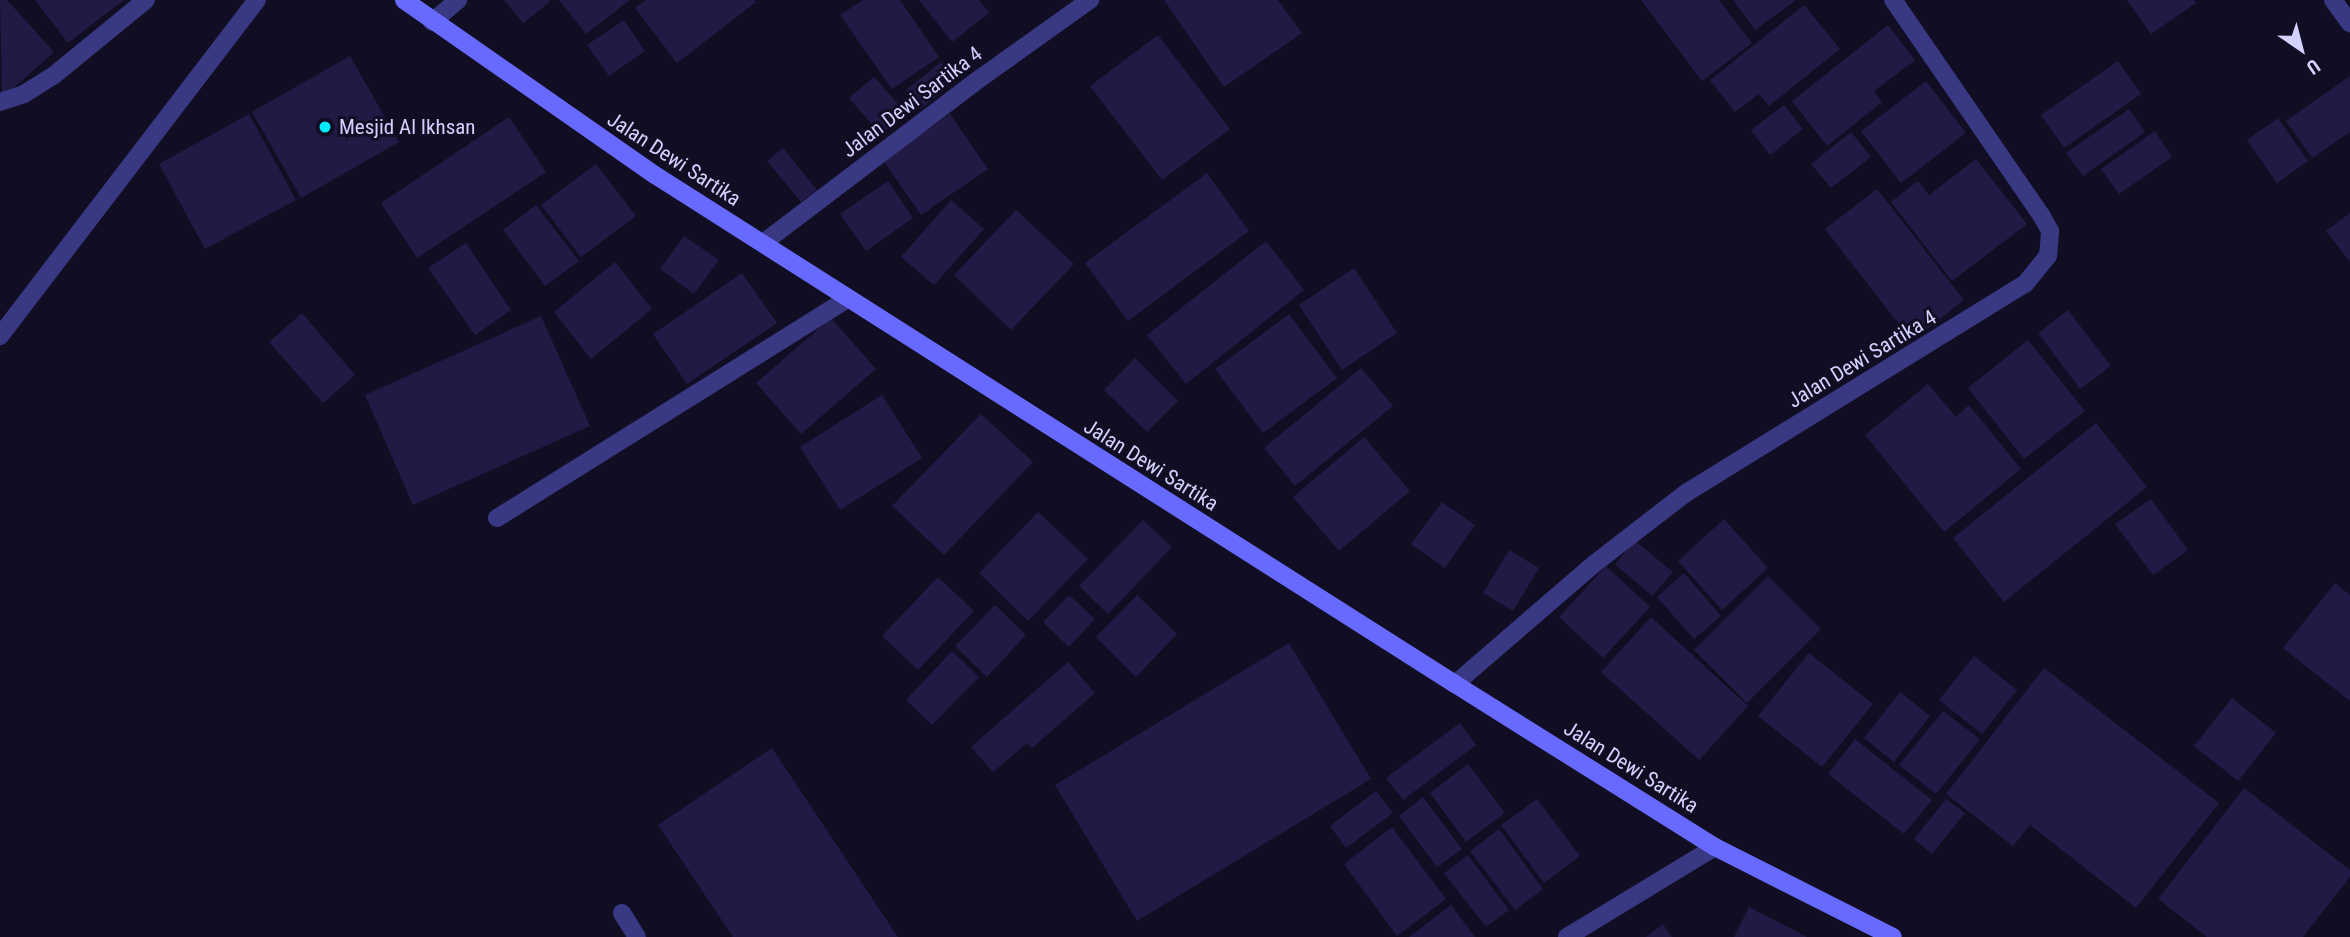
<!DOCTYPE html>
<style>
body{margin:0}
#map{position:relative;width:2350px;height:937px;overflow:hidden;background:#110e24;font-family:"Roboto Condensed",sans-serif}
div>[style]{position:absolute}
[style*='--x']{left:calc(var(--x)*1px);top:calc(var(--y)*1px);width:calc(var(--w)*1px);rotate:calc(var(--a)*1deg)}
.building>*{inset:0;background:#211a45}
.street>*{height:18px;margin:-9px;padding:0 9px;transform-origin:9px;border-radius:9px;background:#383883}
.secondary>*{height:18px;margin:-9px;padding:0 9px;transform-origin:9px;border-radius:9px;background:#686aff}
.dots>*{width:19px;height:19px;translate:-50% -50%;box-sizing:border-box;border:4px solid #110e24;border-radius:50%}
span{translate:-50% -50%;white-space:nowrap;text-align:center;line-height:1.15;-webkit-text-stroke:6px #110e24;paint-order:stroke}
.street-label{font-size:21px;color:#d4d1ff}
.poi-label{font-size:21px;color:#d4d1ff}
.left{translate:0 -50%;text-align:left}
.north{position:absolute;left:2266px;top:14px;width:70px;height:70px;-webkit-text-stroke:5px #110e24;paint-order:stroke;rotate:145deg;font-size:19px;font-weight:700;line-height:28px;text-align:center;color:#d4d1ff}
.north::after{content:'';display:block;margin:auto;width:24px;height:32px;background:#d4d1ff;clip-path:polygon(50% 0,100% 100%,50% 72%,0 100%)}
</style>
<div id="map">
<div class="building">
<div style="clip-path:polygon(0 0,7px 0,54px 52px,2px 98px)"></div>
<div style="clip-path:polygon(35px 0,124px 0,68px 43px)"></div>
<div style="clip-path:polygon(504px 0,548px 0,550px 2px,523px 23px)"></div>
<div style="clip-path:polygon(559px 0,630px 0,586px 34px)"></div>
<div style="clip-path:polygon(646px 0,754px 0,756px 2px,677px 63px,635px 8px)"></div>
<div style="clip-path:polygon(863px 0,900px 0,939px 57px,892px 89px,840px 15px)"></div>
<div style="clip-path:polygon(919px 0,979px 0,989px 13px,952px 42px)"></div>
<div style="clip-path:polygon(1164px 0,1278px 0,1302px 33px,1224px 87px)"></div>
<div style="clip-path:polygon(1641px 0,1719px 0,1752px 43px,1702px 81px)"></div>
<div style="clip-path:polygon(1733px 0,1796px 0,1755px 30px)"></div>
<div style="clip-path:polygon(2127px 0,2194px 0,2196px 3px,2151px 34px)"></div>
<div style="clip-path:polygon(1804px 5px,1840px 49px,1769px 106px,1759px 94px,1735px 112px,1710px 80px)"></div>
<div style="clip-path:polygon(624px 20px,645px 51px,609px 76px,587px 45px)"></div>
<div style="clip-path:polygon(1888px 25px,1915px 60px,1874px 91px,1882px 102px,1827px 146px,1792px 101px)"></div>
<div style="clip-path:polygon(1158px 35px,1230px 129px,1162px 180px,1090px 86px)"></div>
<div style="clip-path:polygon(350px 56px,399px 142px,301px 198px,252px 112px)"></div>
<div style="clip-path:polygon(2118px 61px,2141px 94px,2064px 148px,2041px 115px)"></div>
<div style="clip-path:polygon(941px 62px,956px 80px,921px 109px,906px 90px)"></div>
<div style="clip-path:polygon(2350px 76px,2350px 132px,2312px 158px,2286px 121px)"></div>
<div style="clip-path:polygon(874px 77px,906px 113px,881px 135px,849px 98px)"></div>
<div style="clip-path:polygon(1926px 81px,1966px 133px,1901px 183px,1861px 131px)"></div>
<div style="clip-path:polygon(1784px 105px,1803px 129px,1770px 155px,1751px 130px)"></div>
<div style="clip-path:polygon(2129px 109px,2145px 132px,2083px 176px,2066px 153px)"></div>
<div style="clip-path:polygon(249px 114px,296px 200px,205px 249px,159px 164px)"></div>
<div style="clip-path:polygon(950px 114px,988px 169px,921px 215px,883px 160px)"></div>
<div style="clip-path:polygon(509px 117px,546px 172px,417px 258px,381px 203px)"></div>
<div style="clip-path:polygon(2278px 118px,2308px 161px,2277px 183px,2247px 140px)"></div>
<div style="clip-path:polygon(2155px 131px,2172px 157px,2119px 194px,2101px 169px)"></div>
<div style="clip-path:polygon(1851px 132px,1871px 157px,1831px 188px,1811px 164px)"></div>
<div style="clip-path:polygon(783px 148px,817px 190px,801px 202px,767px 161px)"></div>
<div style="clip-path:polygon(1976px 159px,2027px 224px,1952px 281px,1891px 202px,1918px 181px,1929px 195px)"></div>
<div style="clip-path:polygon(596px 164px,636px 216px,581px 257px,541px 205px)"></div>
<div style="clip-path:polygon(1207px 173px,1249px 231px,1128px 321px,1085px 263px)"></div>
<div style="clip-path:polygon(888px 181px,913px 218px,866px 251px,840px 214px)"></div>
<div style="clip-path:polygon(1877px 189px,1964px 300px,1912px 341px,1825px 229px)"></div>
<div style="clip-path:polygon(951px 200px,984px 229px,934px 285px,901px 257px)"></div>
<div style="clip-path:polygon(536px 205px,579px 261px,545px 286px,503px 230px)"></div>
<div style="clip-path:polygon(1016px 210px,1074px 264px,1011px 330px,954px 275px)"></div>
<div style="clip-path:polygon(2350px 213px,2350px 262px,2326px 231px)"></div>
<div style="clip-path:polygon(684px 236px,719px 260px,694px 294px,660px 269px)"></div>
<div style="clip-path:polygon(1266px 241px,1304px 290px,1186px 384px,1147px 335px)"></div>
<div style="clip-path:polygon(466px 243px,511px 310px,475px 335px,428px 268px)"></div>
<div style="clip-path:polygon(615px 262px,652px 309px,591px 359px,554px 312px)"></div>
<div style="clip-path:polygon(1354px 268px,1397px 333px,1342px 370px,1299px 305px)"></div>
<div style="clip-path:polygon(742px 273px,777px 323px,687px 384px,653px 334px)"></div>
<div style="clip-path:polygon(2068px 310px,2111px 366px,2080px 389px,2038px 333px)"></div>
<div style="clip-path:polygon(302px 313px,355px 375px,323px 403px,269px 342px)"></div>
<div style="clip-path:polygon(1289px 314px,1337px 378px,1263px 433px,1215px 369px)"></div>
<div style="clip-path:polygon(541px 316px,590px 426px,413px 505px,365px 395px)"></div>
<div style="clip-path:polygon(831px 318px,876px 369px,801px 434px,756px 383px)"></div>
<div style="clip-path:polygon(2028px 340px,2085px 411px,2024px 459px,1968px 388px)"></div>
<div style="clip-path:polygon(1135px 358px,1178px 401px,1147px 432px,1104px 390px)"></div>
<div style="clip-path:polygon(1361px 368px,1393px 406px,1295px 486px,1264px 448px)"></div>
<div style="clip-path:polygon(1928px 384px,1956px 417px,1969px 405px,2021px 469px,1944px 532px,1865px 435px)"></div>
<div style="clip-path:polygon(882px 395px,922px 458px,840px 510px,800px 447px)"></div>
<div style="clip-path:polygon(981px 414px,1033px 462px,944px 555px,892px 506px)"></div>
<div style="clip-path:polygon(2096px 423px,2147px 487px,2004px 602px,1953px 538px)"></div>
<div style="clip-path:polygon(1364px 437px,1410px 491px,1339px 551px,1293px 497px)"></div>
<div style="clip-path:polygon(2151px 499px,2188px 550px,2153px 575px,2115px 524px)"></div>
<div style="clip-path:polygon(1442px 502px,1475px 525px,1445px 568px,1411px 544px)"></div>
<div style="clip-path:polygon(1038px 512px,1088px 559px,1028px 621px,979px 573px)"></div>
<div style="clip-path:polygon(1724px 519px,1768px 568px,1722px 610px,1678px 561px)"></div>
<div style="clip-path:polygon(1143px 520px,1172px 547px,1108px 614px,1079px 586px)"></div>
<div style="clip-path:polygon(1635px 541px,1673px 572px,1652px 596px,1615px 564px)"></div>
<div style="clip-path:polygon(1509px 550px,1539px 568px,1513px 611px,1483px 593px)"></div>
<div style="clip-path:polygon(1606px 566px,1650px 607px,1603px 658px,1559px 617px)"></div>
<div style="clip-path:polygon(1684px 573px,1721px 616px,1694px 639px,1657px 597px)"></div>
<div style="clip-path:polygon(1768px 576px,1821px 629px,1747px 703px,1694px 650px)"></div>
<div style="clip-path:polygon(938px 577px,974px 611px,918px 670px,882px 636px)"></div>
<div style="clip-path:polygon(2335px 583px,2350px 595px,2350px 701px,2283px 648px)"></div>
<div style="clip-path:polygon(1069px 595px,1095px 619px,1069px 647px,1043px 622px)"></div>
<div style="clip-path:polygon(1137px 595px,1177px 634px,1136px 677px,1096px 637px)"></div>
<div style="clip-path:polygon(995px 605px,1026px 635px,987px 677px,955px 646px)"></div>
<div style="clip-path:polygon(1651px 617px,1748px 706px,1699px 760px,1601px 672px)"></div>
<div style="clip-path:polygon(1289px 643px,1371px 779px,1137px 921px,1055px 785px)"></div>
<div style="clip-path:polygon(952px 651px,979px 677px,932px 725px,906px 700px)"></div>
<div style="clip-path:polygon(1809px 653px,1873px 704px,1822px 767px,1758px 716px)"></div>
<div style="clip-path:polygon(1974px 656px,2017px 690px,1982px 734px,1939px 700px)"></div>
<div style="clip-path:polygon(1068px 662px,1095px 693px,1032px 748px,1027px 743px,993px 772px,971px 747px)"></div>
<div style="clip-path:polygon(2044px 668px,2219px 803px,2136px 908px,2030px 825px,2013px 846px,1946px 794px)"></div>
<div style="clip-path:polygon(1900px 692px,1930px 716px,1894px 762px,1864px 738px)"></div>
<div style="clip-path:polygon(2232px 698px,2276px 733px,2238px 781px,2194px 746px)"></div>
<div style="clip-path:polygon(1943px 711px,1980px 739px,1936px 794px,1899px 765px)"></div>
<div style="clip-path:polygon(1460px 723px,1476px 745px,1403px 800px,1386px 778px)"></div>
<div style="clip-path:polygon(1855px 739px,1932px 800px,1904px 834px,1828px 774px)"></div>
<div style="clip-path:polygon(772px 748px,898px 937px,733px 937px,658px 825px)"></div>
<div style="clip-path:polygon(1468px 764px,1505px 813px,1466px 842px,1430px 793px)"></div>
<div style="clip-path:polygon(2244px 788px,2350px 870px,2350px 877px,2303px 937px,2207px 937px,2158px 899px)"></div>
<div style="clip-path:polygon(1376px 791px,1393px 813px,1346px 848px,1330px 826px)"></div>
<div style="clip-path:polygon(1423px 797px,1462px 849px,1437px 867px,1399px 816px)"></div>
<div style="clip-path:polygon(1537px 799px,1580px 856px,1544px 883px,1501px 825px)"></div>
<div style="clip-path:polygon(1946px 799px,1965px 813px,1932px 854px,1914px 839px)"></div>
<div style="clip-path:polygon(1392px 827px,1446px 899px,1397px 936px,1344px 864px)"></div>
<div style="clip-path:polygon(1499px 829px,1543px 889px,1515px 910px,1470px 851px)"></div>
<div style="clip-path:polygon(1468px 855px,1509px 910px,1486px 927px,1444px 873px)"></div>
<div style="clip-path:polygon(1451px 905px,1475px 937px,1409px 937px)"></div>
<div style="clip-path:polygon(1749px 907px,1807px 937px,1734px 937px)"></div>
<div style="clip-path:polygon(1663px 924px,1672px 937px,1646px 937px)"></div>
</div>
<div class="street">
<div style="--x:2333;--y:0;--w:29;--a:54"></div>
<div style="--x:432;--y:22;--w:34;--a:-40"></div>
<div style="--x:0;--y:102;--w:25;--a:-18"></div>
<div style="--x:24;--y:94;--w:34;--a:-32"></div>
<div style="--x:53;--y:76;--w:120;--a:-39.3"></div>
<div style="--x:763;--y:243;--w:275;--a:-37.2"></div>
<div style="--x:982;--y:77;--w:133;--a:-35.5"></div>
<div style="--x:0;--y:336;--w:423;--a:-52.6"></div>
<div style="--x:497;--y:518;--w:411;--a:-32"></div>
<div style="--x:1455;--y:684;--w:184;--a:-40.8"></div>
<div style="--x:1594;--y:564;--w:116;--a:-37.7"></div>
<div style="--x:1686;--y:493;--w:398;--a:-31.7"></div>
<div style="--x:2025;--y:284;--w:36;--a:-51"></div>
<div style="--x:2048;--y:256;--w:25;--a:-85"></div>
<div style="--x:2050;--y:231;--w:18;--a:-119"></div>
<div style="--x:2041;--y:215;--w:261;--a:-124.5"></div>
<div style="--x:622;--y:913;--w:28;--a:58"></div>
<div style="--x:1567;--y:937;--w:173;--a:-31.3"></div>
</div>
<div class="secondary">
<div style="--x:404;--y:0;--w:306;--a:34.9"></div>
<div style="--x:655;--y:175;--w:948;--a:32.47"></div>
<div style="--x:1455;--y:684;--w:307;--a:32.1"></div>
<div style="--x:1715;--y:847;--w:199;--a:26.8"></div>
</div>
<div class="dots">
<div style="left:325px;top:127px;background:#00ecfc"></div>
</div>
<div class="street-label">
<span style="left:912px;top:102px;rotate:-37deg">Jalan Dewi Sartika 4</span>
<span style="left:674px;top:159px;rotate:33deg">Jalan Dewi Sartika</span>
<span style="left:1862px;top:359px;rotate:-31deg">Jalan Dewi Sartika 4</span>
<span style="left:1151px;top:465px;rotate:32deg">Jalan Dewi Sartika</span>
<span style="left:1631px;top:767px;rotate:32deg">Jalan Dewi Sartika</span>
</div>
<div class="poi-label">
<span class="left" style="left:339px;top:127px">Mesjid Al Ikhsan</span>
</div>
<div class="north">U</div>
</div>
